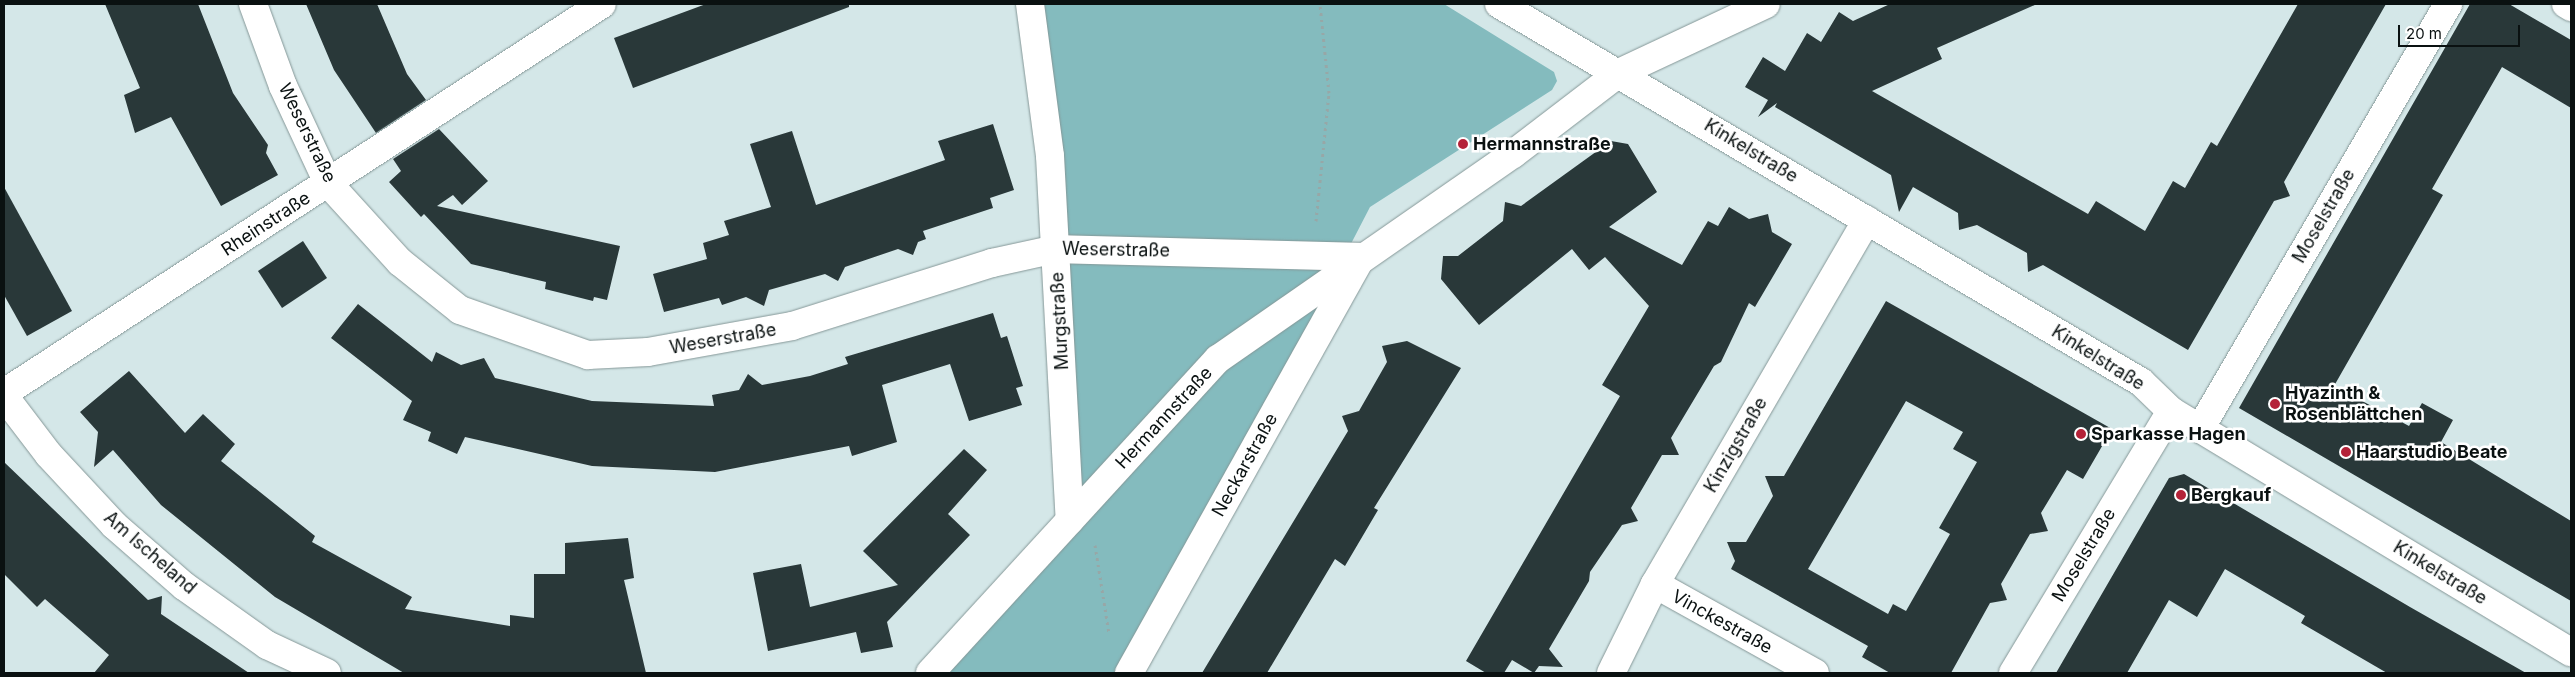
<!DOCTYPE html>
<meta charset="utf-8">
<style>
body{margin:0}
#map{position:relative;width:2575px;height:677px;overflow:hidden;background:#d4e7e8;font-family:Inter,sans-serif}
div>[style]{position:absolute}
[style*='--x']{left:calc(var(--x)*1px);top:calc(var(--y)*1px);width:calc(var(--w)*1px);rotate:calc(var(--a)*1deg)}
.green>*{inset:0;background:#84bbbe}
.building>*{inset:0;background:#293839}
.path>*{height:3px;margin-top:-1.5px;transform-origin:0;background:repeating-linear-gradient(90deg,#97a7a7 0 2.5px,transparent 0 6.5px)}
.roads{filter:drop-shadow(0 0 1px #859797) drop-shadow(0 0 1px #859797)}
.minor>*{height:28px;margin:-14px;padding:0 14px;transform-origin:14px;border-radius:14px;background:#fff}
.dots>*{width:14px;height:14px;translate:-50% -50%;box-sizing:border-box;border:2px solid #fff;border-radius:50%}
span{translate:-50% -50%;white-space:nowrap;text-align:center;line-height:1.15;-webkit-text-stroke:5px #fff;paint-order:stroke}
.street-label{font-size:18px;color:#0a1111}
.poi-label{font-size:18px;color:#0a1111;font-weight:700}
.left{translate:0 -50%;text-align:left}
.frame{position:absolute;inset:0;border:5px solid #0a1111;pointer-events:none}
.scale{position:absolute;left:2398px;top:25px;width:122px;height:22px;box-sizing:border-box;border:2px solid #0a1111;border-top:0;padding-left:6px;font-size:15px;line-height:18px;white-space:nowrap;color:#0a1111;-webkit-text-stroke:4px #fff;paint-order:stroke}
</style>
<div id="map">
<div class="green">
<div style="clip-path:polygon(1030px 4px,1444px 4px,1554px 72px,1557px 81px,1552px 90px,1370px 207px,1129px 673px,933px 673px,1070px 520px)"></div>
</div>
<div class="building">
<div style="clip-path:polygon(105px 4px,198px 4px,233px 93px,268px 145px,266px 153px,278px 175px,221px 206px,171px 117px,135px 133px,124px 95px,140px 88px)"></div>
<div style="clip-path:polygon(306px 4px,377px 4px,407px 74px,426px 100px,376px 133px,334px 70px)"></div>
<div style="clip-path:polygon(706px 4px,849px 4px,849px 7px,633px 88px,614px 38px)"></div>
<div style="clip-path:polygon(1890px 4px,2037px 4px,1937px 48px,1942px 59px,1872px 91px,2088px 214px,2096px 201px,2145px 231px,2173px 181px,2185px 188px,2211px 142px,2217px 146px,2298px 4px,2386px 4px,2284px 182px,2290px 196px,2274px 201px,2188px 350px,2043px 265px,2028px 272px,2027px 253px,1977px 225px,1959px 230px,1958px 213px,1913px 187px,1899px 212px,1891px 175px,1775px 107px,1777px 103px,1758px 117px,1768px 100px,1745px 87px,1763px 57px,1785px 71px,1807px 33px,1821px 42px,1839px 12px,1853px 21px)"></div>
<div style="clip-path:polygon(2470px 4px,2509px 4px,2571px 40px,2571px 108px,2502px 67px,2432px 189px,2443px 195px,2334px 386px,2409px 426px,2422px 403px,2453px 420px,2441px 442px,2571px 521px,2571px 601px,2239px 408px)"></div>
<div style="clip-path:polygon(993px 124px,1014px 190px,990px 198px,993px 208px,923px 231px,926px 239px,918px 242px,913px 255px,898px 249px,845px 267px,838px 281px,825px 274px,769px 290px,764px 306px,746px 297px,722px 305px,719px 298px,664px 312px,653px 274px,707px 259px,703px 243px,729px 235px,724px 221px,771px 207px,750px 144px,792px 131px,816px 205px,945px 160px,938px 141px)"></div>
<div style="clip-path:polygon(439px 129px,488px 181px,462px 205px,453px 195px,437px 206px,620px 246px,607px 300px,594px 297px,593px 301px,545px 289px,546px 282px,471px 264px,424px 214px,421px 217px,389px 182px,401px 171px,393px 159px)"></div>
<div style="clip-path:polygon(1611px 141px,1628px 144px,1657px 192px,1609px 227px,1682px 265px,1708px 221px,1718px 226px,1729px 207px,1749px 219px,1768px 214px,1772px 232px,1792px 244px,1755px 307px,1749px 303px,1721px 362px,1714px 366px,1671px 438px,1679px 455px,1662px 455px,1631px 508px,1638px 521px,1622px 525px,1590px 572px,1589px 581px,1549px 649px,1563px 667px,1539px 666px,1534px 673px,1512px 660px,1504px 673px,1486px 673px,1466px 661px,1620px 396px,1602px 385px,1649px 306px,1605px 257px,1589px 270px,1572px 249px,1479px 325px,1441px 279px,1443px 256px,1458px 256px,1503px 221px,1505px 202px,1521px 206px)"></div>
<div style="clip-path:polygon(4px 187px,72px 311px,27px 336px,4px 295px)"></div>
<div style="clip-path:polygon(303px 241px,327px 278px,282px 308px,258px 271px)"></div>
<div style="clip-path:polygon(evenodd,1886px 301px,2112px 429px,2083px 479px,2067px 470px,2041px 513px,2048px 531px,2030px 534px,2001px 584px,2007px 600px,1990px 603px,1951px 673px,1890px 673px,1862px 657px,1868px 646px,1731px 569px,1735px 561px,1727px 542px,1746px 542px,1773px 496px,1765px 476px,1784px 476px,1886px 301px,1906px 401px,1963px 432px,1953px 449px,1977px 462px,1939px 528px,1950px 534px,1906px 611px,1893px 604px,1888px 614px,1808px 569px,1906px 401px)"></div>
<div style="clip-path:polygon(358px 304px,432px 362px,436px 352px,461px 365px,484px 358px,495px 378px,592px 401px,714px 406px,712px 395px,739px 390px,748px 374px,762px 385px,810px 376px,848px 364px,845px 357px,993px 313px,1001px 338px,1007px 336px,1023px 386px,1016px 388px,1022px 405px,969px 421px,950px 364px,882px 385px,897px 442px,852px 456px,849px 446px,715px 472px,592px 466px,465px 437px,457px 454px,428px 441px,431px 432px,403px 420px,412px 401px,331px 338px)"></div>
<div style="clip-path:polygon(1407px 341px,1461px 368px,1374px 508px,1378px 510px,1345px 566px,1335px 559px,1267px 673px,1202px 673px,1348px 431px,1342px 416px,1359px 411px,1387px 362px,1382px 346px)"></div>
<div style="clip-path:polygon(129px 371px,185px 433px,203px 414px,235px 444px,221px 461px,315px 536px,312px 542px,412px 597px,405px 609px,510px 626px,510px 615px,534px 618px,534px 574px,565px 574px,565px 543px,628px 538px,634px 578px,624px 580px,646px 673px,404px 673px,275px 597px,161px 505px,113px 450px,94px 467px,98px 432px,80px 412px)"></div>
<div style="clip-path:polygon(964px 449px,987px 470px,948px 514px,970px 535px,887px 622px,893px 647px,861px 653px,856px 632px,768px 651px,753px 573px,801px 564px,810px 607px,898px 585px,863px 551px)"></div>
<div style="clip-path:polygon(4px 462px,148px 600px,162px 596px,161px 614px,249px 673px,94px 673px,109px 655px,45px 599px,37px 607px,4px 574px)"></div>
<div style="clip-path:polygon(2184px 474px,2410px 607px,2526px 673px,2387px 673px,2301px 623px,2305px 616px,2225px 569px,2197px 617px,2169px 600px,2127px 673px,2056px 673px,2169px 478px)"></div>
</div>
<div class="path">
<div style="--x:1316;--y:221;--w:129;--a:-84.2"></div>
<div style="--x:1329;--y:93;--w:89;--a:-95.8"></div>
<div style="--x:1095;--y:545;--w:89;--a:81"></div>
</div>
<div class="roads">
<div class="minor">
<div style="--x:253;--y:4;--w:87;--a:69.9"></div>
<div style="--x:283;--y:86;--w:107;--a:65.1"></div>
<div style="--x:328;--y:183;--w:107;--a:47.7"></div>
<div style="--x:400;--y:262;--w:77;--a:38.7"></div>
<div style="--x:460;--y:310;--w:136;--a:19.4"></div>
<div style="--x:588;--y:355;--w:60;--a:-2.9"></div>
<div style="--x:648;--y:352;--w:146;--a:-10.2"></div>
<div style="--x:792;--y:326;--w:210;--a:-17.5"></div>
<div style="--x:992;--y:263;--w:66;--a:-12.3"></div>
<div style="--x:1056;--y:249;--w:305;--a:1.5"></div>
<div style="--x:1030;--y:4;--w:153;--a:82.5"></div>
<div style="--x:1050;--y:156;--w:365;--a:86.9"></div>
<div style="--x:1499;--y:4;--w:745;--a:30.49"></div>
<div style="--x:2141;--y:382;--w:42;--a:44"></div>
<div style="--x:2171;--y:411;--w:467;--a:31.1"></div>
<div style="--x:2566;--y:4;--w:6;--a:31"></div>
<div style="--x:4;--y:393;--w:713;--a:-33.04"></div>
<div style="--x:4;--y:396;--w:74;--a:52.7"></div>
<div style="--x:49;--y:455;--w:96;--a:47.1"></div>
<div style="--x:114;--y:525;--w:93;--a:41.1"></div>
<div style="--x:184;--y:586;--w:102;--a:35.4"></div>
<div style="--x:267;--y:645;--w:66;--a:25"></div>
<div style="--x:2200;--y:429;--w:492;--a:-59.7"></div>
<div style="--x:1655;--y:584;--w:183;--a:29.1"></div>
<div style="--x:930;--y:673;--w:426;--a:-47.5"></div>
<div style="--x:1218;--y:359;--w:359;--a:-34.8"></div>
<div style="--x:1513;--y:154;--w:133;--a:-37.4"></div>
<div style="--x:1619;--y:73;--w:162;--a:-25.1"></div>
<div style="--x:1129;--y:673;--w:470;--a:-60.8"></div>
<div style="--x:1611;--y:673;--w:99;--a:-63.7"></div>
<div style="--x:1655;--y:584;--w:421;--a:-59.8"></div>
<div style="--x:2013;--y:673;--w:306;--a:-58.9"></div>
</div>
</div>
<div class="dots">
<div style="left:1463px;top:144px;background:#b42238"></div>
<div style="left:2275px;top:404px;background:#b42238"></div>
<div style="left:2081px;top:434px;background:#b42238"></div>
<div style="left:2346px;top:452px;background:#b42238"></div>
<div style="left:2181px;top:495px;background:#b42238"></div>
</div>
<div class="street-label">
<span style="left:307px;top:133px;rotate:64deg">Weserstraße</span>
<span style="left:1751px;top:151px;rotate:31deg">Kinkelstraße</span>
<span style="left:2324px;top:216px;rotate:-60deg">Moselstraße</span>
<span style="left:266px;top:224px;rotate:-33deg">Rheinstraße</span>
<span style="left:1116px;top:250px;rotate:1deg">Weserstraße</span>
<span style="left:1060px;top:321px;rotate:-93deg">Murgstraße</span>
<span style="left:723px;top:339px;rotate:-10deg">Weserstraße</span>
<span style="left:2098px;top:358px;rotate:32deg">Kinkelstraße</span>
<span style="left:1164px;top:418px;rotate:-47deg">Hermannstraße</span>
<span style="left:1736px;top:445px;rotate:-60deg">Kinzigstraße</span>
<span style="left:1245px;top:465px;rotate:-61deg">Neckarstraße</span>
<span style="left:150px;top:553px;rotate:41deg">Am Ischeland</span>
<span style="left:2084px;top:555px;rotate:-59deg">Moselstraße</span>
<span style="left:2440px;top:573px;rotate:31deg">Kinkelstraße</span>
<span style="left:1722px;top:622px;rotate:29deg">Vinckestraße</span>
</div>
<div class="poi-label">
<span class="left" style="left:1473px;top:144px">Hermannstraße</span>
<span class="left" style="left:2285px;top:404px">Hyazinth &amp;<br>Rosenblättchen</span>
<span class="left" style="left:2091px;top:434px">Sparkasse Hagen</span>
<span class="left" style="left:2356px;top:452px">Haarstudio Beate</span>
<span class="left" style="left:2191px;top:495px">Bergkauf</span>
</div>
<div class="frame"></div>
<div class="scale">20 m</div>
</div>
